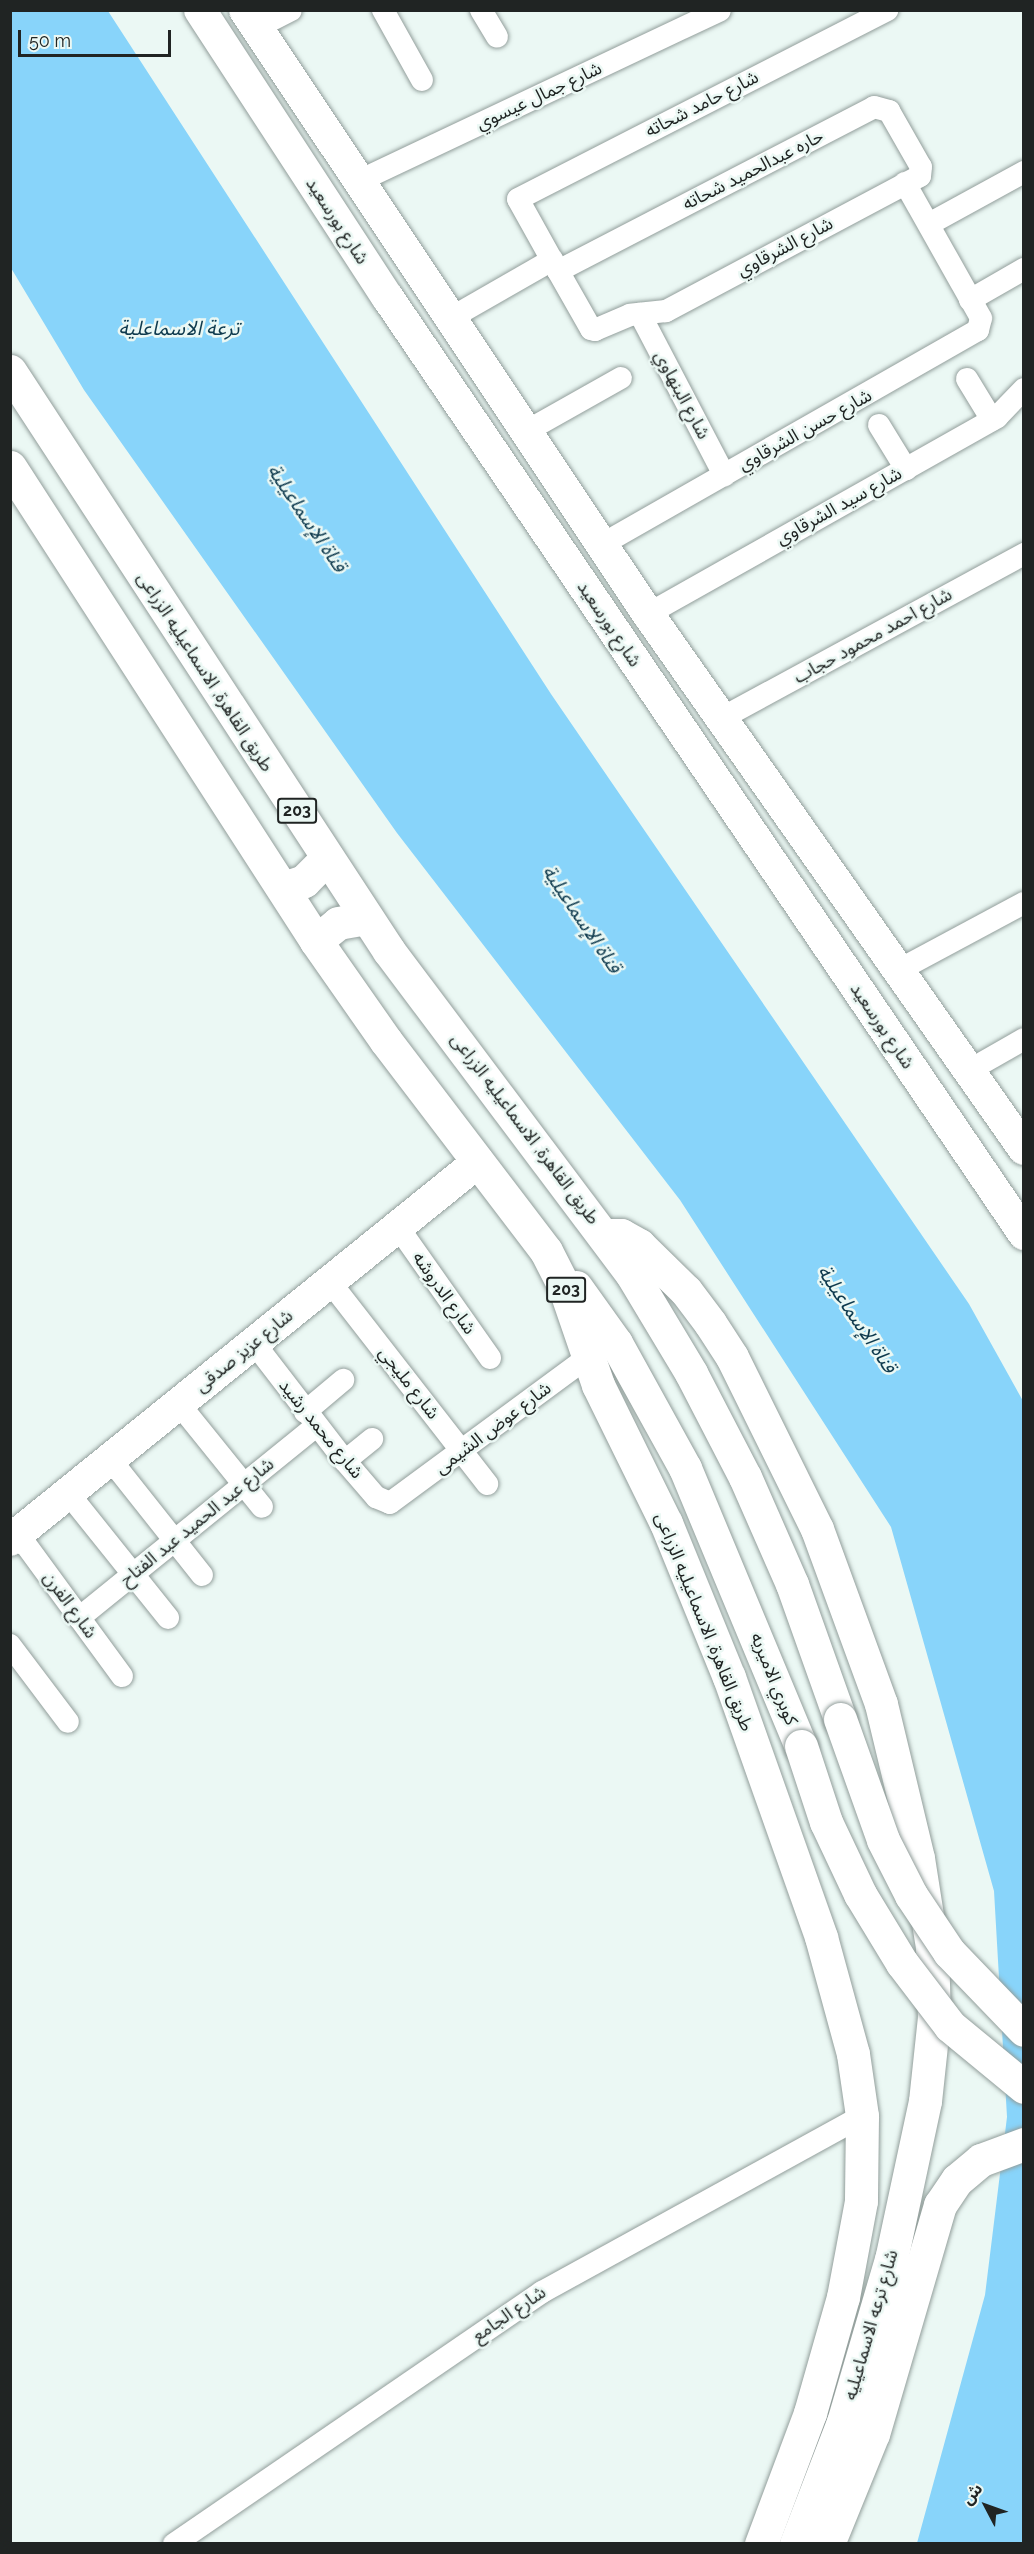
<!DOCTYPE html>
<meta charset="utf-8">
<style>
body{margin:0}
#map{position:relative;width:1034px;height:2554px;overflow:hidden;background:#ebf8f4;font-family:Raleway,"Noto Sans Arabic",sans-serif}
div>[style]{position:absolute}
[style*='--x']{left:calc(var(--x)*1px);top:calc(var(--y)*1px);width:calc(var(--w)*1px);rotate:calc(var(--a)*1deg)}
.water>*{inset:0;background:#88d4fa}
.roads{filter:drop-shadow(0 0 2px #929e9b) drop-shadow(0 0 2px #929e9b)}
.street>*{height:22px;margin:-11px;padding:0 11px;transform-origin:11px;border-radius:11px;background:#fff}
.secondary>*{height:32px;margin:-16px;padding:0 16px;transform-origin:16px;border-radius:16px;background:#fff}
.primary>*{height:33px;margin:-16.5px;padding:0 16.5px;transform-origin:16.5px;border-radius:16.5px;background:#fff}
.bridges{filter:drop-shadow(0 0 2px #929e9b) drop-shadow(0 0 2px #929e9b)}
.primary-bridge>*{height:33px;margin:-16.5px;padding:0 16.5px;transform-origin:16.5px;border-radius:16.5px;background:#fff}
span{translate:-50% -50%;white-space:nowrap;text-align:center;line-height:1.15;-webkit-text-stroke:5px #ebf8f4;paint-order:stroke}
.shield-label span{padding:2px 4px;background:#ebf8f4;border:2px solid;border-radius:4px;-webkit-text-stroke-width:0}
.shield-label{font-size:16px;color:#202423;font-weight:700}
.street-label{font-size:18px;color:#202423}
.water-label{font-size:20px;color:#0e3a4e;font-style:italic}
.frame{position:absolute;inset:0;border:12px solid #202423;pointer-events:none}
.north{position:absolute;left:956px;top:2476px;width:60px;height:60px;-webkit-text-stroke:4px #ebf8f4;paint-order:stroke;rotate:311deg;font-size:16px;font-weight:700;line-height:24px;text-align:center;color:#202423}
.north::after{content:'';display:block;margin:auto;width:21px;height:27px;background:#202423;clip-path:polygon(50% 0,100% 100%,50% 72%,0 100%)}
.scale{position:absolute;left:18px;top:30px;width:153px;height:27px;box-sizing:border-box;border:3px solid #202423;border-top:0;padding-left:8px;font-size:18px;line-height:21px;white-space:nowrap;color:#202423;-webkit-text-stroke:4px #ebf8f4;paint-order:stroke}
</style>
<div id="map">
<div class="water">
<div style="clip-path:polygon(11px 11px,108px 11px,551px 694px,969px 1304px,1023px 1401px,1023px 2543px,917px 2543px,985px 2295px,1007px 2117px,994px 1891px,891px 1527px,680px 1200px,397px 833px,84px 390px,11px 268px)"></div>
</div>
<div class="roads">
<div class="street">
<div style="--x:383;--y:10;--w:80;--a:60.9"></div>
<div style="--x:481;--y:10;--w:31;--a:59"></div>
<div style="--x:256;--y:28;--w:39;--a:-27"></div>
<div style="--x:359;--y:181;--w:399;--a:-25.3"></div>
<div style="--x:929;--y:224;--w:108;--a:-28.7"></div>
<div style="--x:558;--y:271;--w:356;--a:-27.4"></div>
<div style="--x:874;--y:107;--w:16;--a:15"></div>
<div style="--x:889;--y:111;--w:64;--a:60.3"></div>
<div style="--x:921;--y:167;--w:9;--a:96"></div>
<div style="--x:920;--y:176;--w:288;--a:152"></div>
<div style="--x:666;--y:311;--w:36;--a:174"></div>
<div style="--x:630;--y:315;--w:38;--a:157"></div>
<div style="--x:595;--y:330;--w:4;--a:-166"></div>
<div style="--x:591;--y:329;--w:67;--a:-119.6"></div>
<div style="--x:558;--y:271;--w:82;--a:-119.1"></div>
<div style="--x:518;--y:199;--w:415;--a:-27.1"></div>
<div style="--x:970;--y:300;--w:62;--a:-29.9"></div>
<div style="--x:640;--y:314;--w:182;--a:62.4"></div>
<div style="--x:449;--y:319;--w:119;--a:-29.8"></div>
<div style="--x:967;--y:379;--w:48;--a:58.6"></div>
<div style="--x:879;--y:425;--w:52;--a:58.5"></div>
<div style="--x:525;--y:432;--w:110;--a:-29.4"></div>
<div style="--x:601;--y:545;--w:434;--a:-29.7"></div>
<div style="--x:978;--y:330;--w:12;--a:-76"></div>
<div style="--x:981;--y:318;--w:155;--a:-119.4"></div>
<div style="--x:648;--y:614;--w:401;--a:-29.4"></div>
<div style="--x:997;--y:417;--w:39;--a:-46"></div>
<div style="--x:722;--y:718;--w:344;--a:-28.5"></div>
<div style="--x:897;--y:971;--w:144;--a:-28.2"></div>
<div style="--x:968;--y:1071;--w:64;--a:-29.7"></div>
<div style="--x:398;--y:1227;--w:160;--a:54.9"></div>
<div style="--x:330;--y:1282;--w:256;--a:52.1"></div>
<div style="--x:254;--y:1343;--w:149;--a:52.4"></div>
<div style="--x:345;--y:1461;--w:48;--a:49.3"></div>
<div style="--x:376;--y:1497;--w:15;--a:23"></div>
<div style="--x:390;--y:1503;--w:246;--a:-36.4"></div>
<div style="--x:179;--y:1404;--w:132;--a:51.1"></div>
<div style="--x:305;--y:1412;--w:50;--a:-40.1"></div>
<div style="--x:110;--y:1459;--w:148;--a:51.6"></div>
<div style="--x:345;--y:1461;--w:35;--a:-39"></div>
<div style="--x:68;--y:1493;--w:160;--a:51.3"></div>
<div style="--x:18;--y:1534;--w:176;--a:53.8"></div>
<div style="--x:79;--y:1618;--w:305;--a:-39"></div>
<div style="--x:10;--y:1645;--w:96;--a:53"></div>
<div style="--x:174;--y:2544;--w:446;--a:-34.4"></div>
<div style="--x:542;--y:2292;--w:365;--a:-28.8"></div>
</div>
<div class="secondary">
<div style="--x:200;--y:10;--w:344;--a:56.9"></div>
<div style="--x:388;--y:298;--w:1132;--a:55.8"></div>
<div style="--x:245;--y:10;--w:726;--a:56.29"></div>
<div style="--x:648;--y:614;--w:654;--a:54.9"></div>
<div style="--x:10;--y:1540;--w:602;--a:-38.93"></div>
</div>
<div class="primary">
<div style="--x:10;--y:371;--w:693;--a:56.84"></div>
<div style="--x:389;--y:951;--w:403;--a:53.1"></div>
<div style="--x:631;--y:1273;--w:117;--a:59"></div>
<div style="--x:691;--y:1373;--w:117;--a:62.6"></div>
<div style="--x:745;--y:1477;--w:117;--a:66.3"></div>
<div style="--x:792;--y:1584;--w:143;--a:70.4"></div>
<div style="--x:10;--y:467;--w:564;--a:57.15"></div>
<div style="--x:316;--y:941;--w:122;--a:55"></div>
<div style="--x:386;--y:1041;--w:264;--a:52.7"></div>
<div style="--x:546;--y:1251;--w:39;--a:63"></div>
<div style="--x:564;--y:1286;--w:105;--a:71"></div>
<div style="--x:598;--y:1385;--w:154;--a:63.8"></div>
<div style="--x:666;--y:1523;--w:166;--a:67.8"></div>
<div style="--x:729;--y:1677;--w:276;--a:70.5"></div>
<div style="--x:821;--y:1937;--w:121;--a:74.7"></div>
<div style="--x:853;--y:2054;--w:63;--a:81.7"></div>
<div style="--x:862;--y:2116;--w:85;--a:90.7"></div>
<div style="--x:861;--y:2201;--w:98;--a:100.6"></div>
<div style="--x:843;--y:2297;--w:121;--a:105.9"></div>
<div style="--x:810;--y:2413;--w:140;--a:110.5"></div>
<div style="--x:283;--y:888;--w:22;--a:-18"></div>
<div style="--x:304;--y:881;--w:33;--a:-45"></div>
<div style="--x:316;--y:941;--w:28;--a:-39"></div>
<div style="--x:338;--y:923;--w:29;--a:-10"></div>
<div style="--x:606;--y:1235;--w:15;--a:0"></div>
<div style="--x:621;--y:1235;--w:21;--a:29"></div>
<div style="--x:639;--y:1245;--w:66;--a:44.4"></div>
<div style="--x:686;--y:1291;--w:40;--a:53"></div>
<div style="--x:710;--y:1323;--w:40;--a:57.1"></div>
<div style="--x:732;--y:1357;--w:192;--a:63.7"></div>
<div style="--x:817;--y:1529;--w:186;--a:69.9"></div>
<div style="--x:881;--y:1704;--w:158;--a:76.5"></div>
<div style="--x:918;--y:1858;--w:90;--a:81.1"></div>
<div style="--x:932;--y:1947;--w:70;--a:88.4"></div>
<div style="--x:934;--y:2017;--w:84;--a:96.1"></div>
<div style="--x:925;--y:2101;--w:162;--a:102.1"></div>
<div style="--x:891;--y:2259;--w:170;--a:106.4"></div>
<div style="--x:843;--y:2422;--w:131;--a:111.1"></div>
<div style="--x:576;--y:1287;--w:69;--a:54.5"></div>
<div style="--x:616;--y:1343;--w:143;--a:61.1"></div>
<div style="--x:685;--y:1468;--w:301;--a:67.4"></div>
<div style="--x:828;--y:2544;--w:119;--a:-67.8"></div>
<div style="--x:873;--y:2434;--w:239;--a:-73.7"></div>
<div style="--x:940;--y:2205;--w:30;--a:-56"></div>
<div style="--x:957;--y:2180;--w:31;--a:-40"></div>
<div style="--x:981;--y:2160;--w:46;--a:-20.4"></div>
</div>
</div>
<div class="bridges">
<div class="primary-bridge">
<div style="--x:840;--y:1719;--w:128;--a:70.4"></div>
<div style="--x:883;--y:1840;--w:62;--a:63"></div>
<div style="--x:911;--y:1895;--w:69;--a:56.3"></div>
<div style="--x:949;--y:1952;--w:108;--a:46.1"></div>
<div style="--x:801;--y:1746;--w:80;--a:71.8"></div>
<div style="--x:826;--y:1822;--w:80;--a:64.7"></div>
<div style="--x:860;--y:1894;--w:81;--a:58.7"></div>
<div style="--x:902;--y:1963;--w:79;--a:52.7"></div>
<div style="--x:950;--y:2026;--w:96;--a:39.5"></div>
</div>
</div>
<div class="shield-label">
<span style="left:297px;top:811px">203</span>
<span style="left:566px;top:1290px">203</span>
</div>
<div class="street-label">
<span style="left:539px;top:96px;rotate:-25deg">شارع جمال عيسوي</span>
<span style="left:702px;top:104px;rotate:-27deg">شارع حامد شحاته</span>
<span style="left:753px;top:170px;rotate:-27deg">حاره عبدالحميد شحاته</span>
<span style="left:337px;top:221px;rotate:57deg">شارع بورسعيد</span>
<span style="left:785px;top:247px;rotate:-28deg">شارع الشرقاوي</span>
<span style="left:682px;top:395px;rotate:62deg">شارع البنهاوي</span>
<span style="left:805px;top:430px;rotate:-29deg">شارع حسن الشرقاوي</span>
<span style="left:839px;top:506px;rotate:-29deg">شارع سيد الشرقاوي</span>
<span style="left:609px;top:624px;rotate:56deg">شارع بورسعيد</span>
<span style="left:873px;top:636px;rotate:-29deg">شارع احمد محمود حجاب</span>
<span style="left:205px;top:672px;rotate:57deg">طريق القاهرة, الاسماعيليه الزراعى</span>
<span style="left:882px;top:1026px;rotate:56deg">شارع بورسعيد</span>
<span style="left:525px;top:1129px;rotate:53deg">طريق القاهرة, الاسماعيليه الزراعى</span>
<span style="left:444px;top:1293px;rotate:55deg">شارع الدروشه</span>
<span style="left:244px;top:1351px;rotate:-39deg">شارع عزيز صدقى</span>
<span style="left:409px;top:1383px;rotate:52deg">شارع مليجي</span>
<span style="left:493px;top:1428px;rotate:-37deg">شارع عوض الشيمى</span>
<span style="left:321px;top:1429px;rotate:51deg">شارع محمد رشيد</span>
<span style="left:197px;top:1522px;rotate:-39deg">شارع عبد الحميد عبد الفتاح</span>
<span style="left:70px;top:1605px;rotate:54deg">شارع الفرن</span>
<span style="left:704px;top:1622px;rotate:68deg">طريق القاهرة, الاسماعيليه الزراعى</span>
<span style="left:774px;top:1679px;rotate:68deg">كوبري الاميريه</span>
<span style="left:509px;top:2314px;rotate:-34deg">شارع الجامع</span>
<span style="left:871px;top:2325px;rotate:-74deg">شارع ترعه الاسماعيليه</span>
</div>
<div class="water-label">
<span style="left:179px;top:328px">ترعة الاسماعلية</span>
<span style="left:307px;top:518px;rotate:56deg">قناة الإسماعيلية</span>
<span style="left:582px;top:919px;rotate:56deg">قناة الإسماعيلية</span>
<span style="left:857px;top:1319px;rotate:56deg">قناة الإسماعيلية</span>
</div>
<div class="frame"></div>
<div class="north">ش</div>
<div class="scale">50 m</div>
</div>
